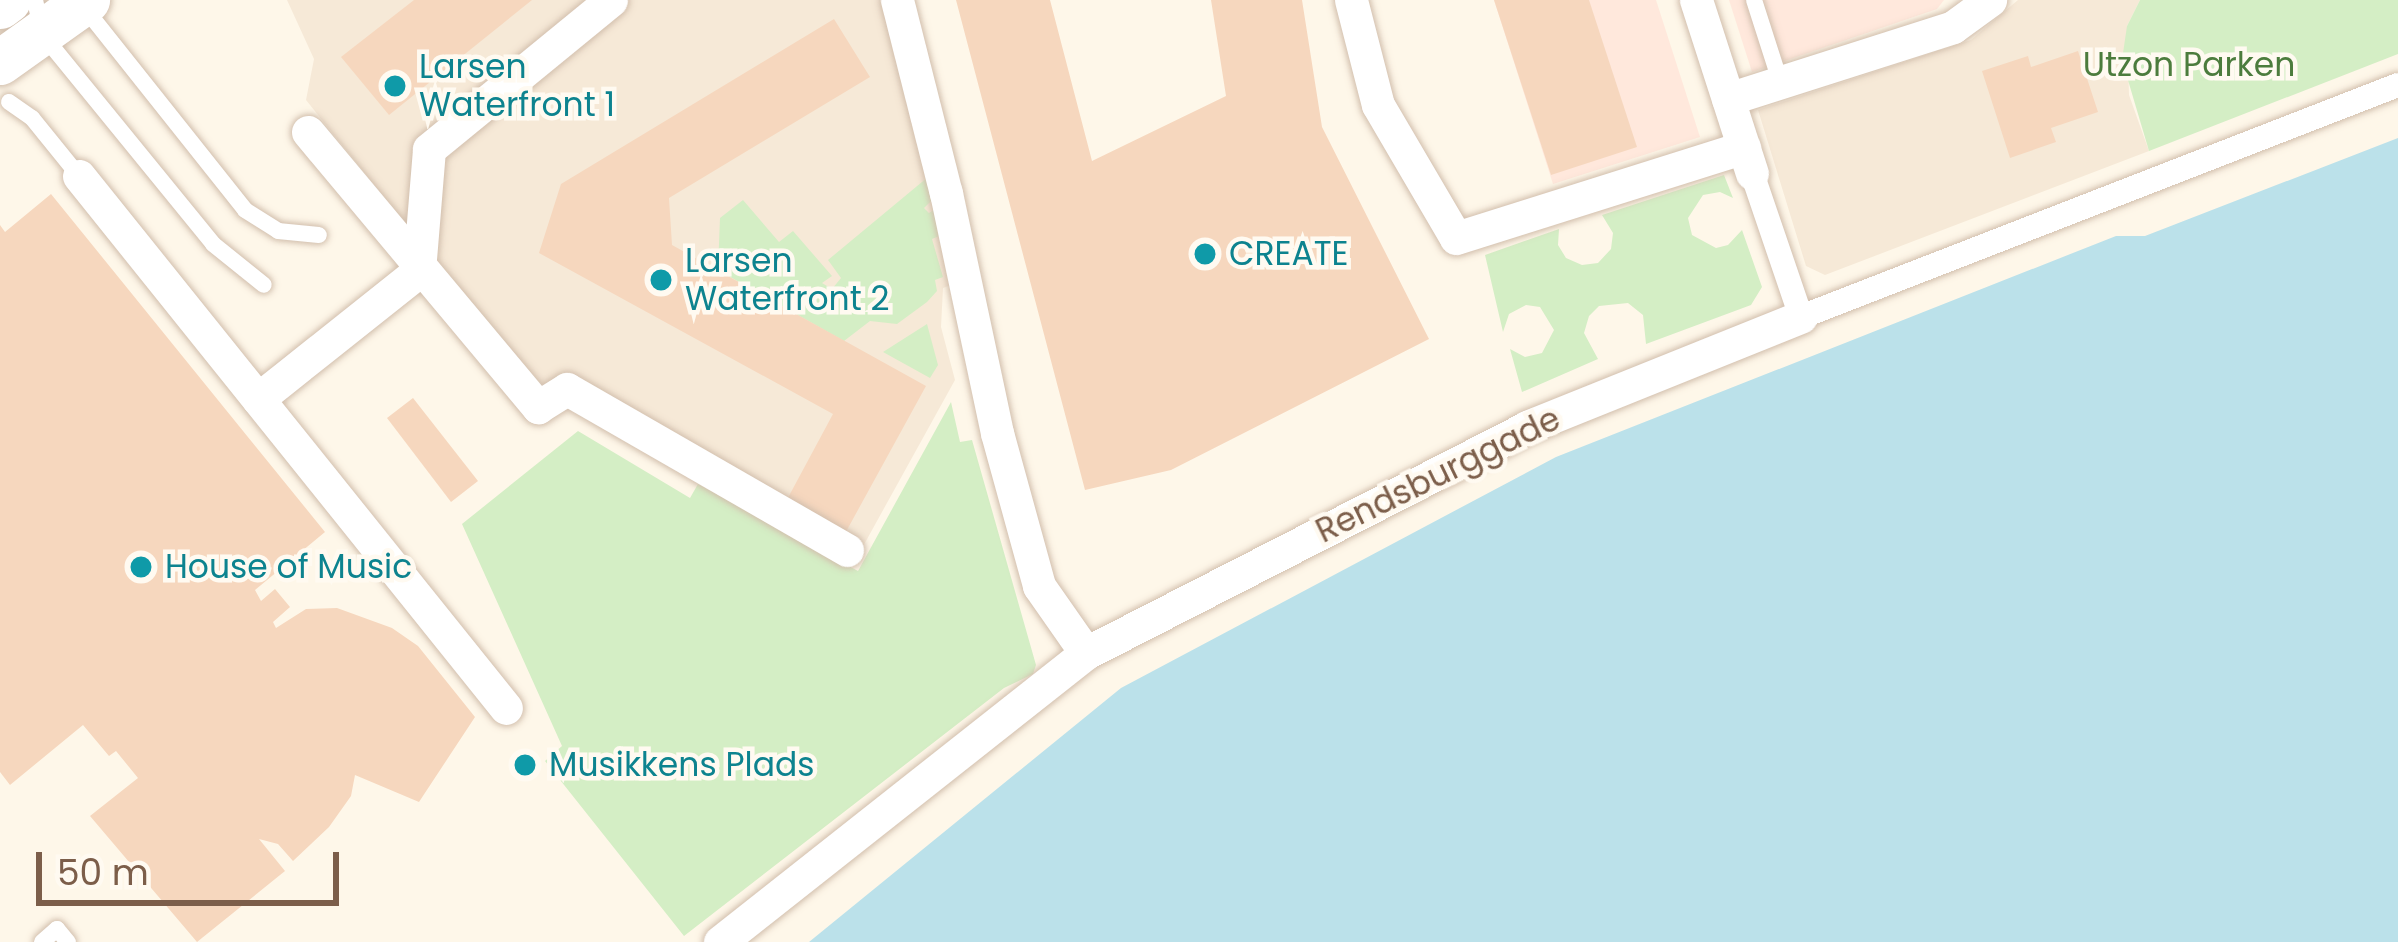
<!DOCTYPE html>
<style>
body{margin:0}
#map{position:relative;width:2398px;height:942px;overflow:hidden;background:#fef7e9;font-family:Poppins,sans-serif}
div>[style]{position:absolute}
[style*='--x']{left:calc(var(--x)*1px);top:calc(var(--y)*1px);width:calc(var(--w)*1px);rotate:calc(var(--a)*1deg)}
.residential>*{inset:0;background:#f6e9d7}
.commercial>*{inset:0;background:#ffe8dc}
.green>*{inset:0;background:#d4eec5}
.water>*{inset:0;background:#bbe1ea}
.building>*{inset:0;background:#f6d7be}
.roads{filter:drop-shadow(0 0 3px #d2bfad) drop-shadow(0 0 3px #d2bfad)}
.service>*{height:16px;margin:-8px;padding:0 8px;transform-origin:8px;border-radius:8px;background:#fff}
.pedestrian>*{height:24px;margin:-12px;padding:0 12px;transform-origin:12px;border-radius:12px;background:#fff}
.minor>*{height:33px;margin:-16.5px;padding:0 16.5px;transform-origin:16.5px;border-radius:16.5px;background:#fff}
.secondary>*{height:45px;margin:-22.5px;padding:0 22.5px;transform-origin:22.5px;border-radius:22.5px;background:#fff}
.dots>*{width:33px;height:33px;translate:-50% -50%;box-sizing:border-box;border:6px solid #fffaf1;border-radius:50%}
span{translate:-50% -50%;white-space:nowrap;text-align:center;line-height:1.15;-webkit-text-stroke:9px #fffaf1;paint-order:stroke}
.park-label{font-size:33px;color:#4c7c3d}
.culture-label{font-size:33px;color:#0d838f}
.left{translate:0 -50%;text-align:left}
.street-label{font-size:33px;color:#7c5e4a}
.scale{position:absolute;left:36px;top:852px;width:303px;height:54px;box-sizing:border-box;border:6px solid #7c5e4a;border-top:0;padding-left:15px;font-size:36px;line-height:42px;white-space:nowrap;color:#7c5e4a;-webkit-text-stroke:9px #fffaf1;paint-order:stroke}
</style>
<div id="map">
<div class="residential">
<div style="clip-path:polygon(287px 0,881px 0,957px 283px,943px 288px,941px 327px,955px 380px,856px 559px,527px 375px,306px 100px,314px 59px)"></div>
<div style="clip-path:polygon(2018px 0,2140px 0,2127px 26px,2129px 95px,2149px 151px,1825px 275px,1806px 266px,1758px 110px,1971px 40px)"></div>
</div>
<div class="commercial">
<div style="clip-path:polygon(1494px 0,1656px 0,1700px 137px,1553px 184px)"></div>
<div style="clip-path:polygon(1729px 0,1944px 0,1937px 9px,1752px 72px)"></div>
</div>
<div class="green">
<div style="clip-path:polygon(2140px 0,2398px 0,2398px 54px,2149px 151px,2122px 60px,2127px 26px)"></div>
<div style="clip-path:polygon(1724px 175px,1733px 198px,1720px 192px,1703px 195px,1688px 218px,1692px 235px,1716px 248px,1728px 245px,1742px 230px,1762px 287px,1751px 305px,1646px 344px,1643px 315px,1628px 303px,1599px 306px,1589px 316px,1584px 333px,1598px 359px,1522px 392px,1510px 349px,1525px 357px,1542px 353px,1554px 330px,1540px 307px,1526px 305px,1509px 314px,1503px 332px,1485px 255px,1559px 229px,1558px 245px,1566px 258px,1582px 265px,1598px 263px,1611px 249px,1613px 233px,1602px 215px)"></div>
<div style="clip-path:polygon(928px 177px,934px 198px,924px 208px,929px 213px,937px 208px,944px 234px,932px 239px,943px 277px,935px 280px,937px 291px,927px 302px,897px 324px,870px 321px,844px 341px,718px 270px,720px 218px,743px 200px,779px 242px,793px 231px,832px 276px,822px 283px,832px 289px,841px 278px,828px 260px)"></div>
<div style="clip-path:polygon(927px 324px,938px 365px,930px 378px,883px 352px)"></div>
<div style="clip-path:polygon(951px 402px,960px 442px,972px 440px,1036px 665px,1033px 674px,1004px 688px,684px 936px,545px 761px,562px 746px,462px 524px,578px 431px,690px 498px,698px 484px,858px 571px)"></div>
</div>
<div class="water">
<div style="clip-path:polygon(2398px 138px,2398px 942px,809px 942px,1121px 688px,1556px 457px,2116px 236px,2145px 236px)"></div>
</div>
<div class="building">
<div style="clip-path:polygon(414px 0,532px 0,389px 115px,341px 57px)"></div>
<div style="clip-path:polygon(956px 0,1050px 0,1092px 161px,1226px 96px,1211px 0,1302px 0,1322px 127px,1429px 339px,1171px 470px,1085px 490px)"></div>
<div style="clip-path:polygon(1494px 0,1589px 0,1637px 147px,1551px 175px)"></div>
<div style="clip-path:polygon(834px 19px,870px 77px,669px 198px,672px 245px,926px 386px,842px 539px,783px 507px,833px 414px,539px 253px,561px 184px)"></div>
<div style="clip-path:polygon(2078px 51px,2098px 112px,2051px 128px,2056px 142px,2010px 158px,1982px 71px,2028px 56px,2031px 67px)"></div>
<div style="clip-path:polygon(51px 194px,325px 532px,255px 590px,261px 601px,275px 589px,290px 607px,273px 622px,276px 628px,306px 609px,337px 608px,392px 628px,418px 646px,475px 717px,419px 802px,355px 775px,351px 796px,329px 827px,293px 861px,278px 844px,259px 839px,285px 871px,197px 942px,90px 816px,138px 778px,116px 751px,109px 756px,83px 725px,10px 785px,0 772px,0 225px,5px 232px)"></div>
<div style="clip-path:polygon(413px 398px,478px 481px,451px 502px,387px 418px)"></div>
</div>
<div class="roads">
<div class="service">
<div style="--x:35;--y:0;--w:35;--a:78"></div>
<div style="--x:42;--y:34;--w:271;--a:50.8"></div>
<div style="--x:213;--y:244;--w:65;--a:38.8"></div>
<div style="--x:1754;--y:0;--w:85;--a:72.2"></div>
<div style="--x:83;--y:6;--w:260;--a:51.5"></div>
<div style="--x:245;--y:210;--w:39;--a:32"></div>
<div style="--x:278;--y:231;--w:41;--a:5.6"></div>
<div style="--x:9;--y:102;--w:28;--a:35"></div>
<div style="--x:32;--y:118;--w:75;--a:51"></div>
<div style="--x:42;--y:942;--w:20;--a:-41"></div>
<div style="--x:57;--y:929;--w:17;--a:50"></div>
</div>
<div class="pedestrian">
<div style="--x:1752;--y:173;--w:152;--a:71.2"></div>
<div style="--x:1801;--y:317;--w:640;--a:-21.24"></div>
</div>
<div class="minor">
<div style="--x:897;--y:0;--w:199;--a:75.8"></div>
<div style="--x:946;--y:193;--w:245;--a:78"></div>
<div style="--x:997;--y:433;--w:159;--a:74.6"></div>
<div style="--x:1039;--y:586;--w:82;--a:55"></div>
<div style="--x:1351;--y:0;--w:108;--a:75.6"></div>
<div style="--x:1378;--y:105;--w:154;--a:59.6"></div>
<div style="--x:1456;--y:238;--w:302;--a:-17.5"></div>
<div style="--x:1696;--y:0;--w:182;--a:72.1"></div>
<div style="--x:1728;--y:99;--w:236;--a:-17.7"></div>
<div style="--x:1953;--y:27;--w:46;--a:-36.1"></div>
<div style="--x:308;--y:132;--w:359;--a:50.1"></div>
<div style="--x:538;--y:407;--w:34;--a:-32"></div>
<div style="--x:567;--y:389;--w:323;--a:29.9"></div>
<div style="--x:79;--y:176;--w:682;--a:51.25"></div>
<div style="--x:258;--y:399;--w:206;--a:-38.5"></div>
<div style="--x:419;--y:271;--w:122;--a:-85.3"></div>
<div style="--x:429;--y:149;--w:235;--a:-39.3"></div>
<div style="--x:720;--y:942;--w:466;--a:-38.3"></div>
<div style="--x:1086;--y:653;--w:496;--a:-27.1"></div>
<div style="--x:1527;--y:427;--w:295;--a:-21.9"></div>
</div>
<div class="secondary">
<div style="--x:0;--y:6;--w:10;--a:-37"></div>
<div style="--x:0;--y:62;--w:107;--a:-35.5"></div>
</div>
</div>
<div class="dots">
<div style="left:395px;top:86px;background:#0f9aa8"></div>
<div style="left:1205px;top:254px;background:#0f9aa8"></div>
<div style="left:661px;top:280px;background:#0f9aa8"></div>
<div style="left:141px;top:567px;background:#0f9aa8"></div>
<div style="left:525px;top:765px;background:#0f9aa8"></div>
</div>
<div class="park-label">
<span style="left:2189px;top:65px">Utzon Parken</span>
</div>
<div class="culture-label">
<span class="left" style="left:419px;top:86px">Larsen<br>Waterfront 1</span>
<span class="left" style="left:1229px;top:254px">CREATE</span>
<span class="left" style="left:685px;top:280px">Larsen<br>Waterfront 2</span>
<span class="left" style="left:165px;top:567px">House of Music</span>
<span class="left" style="left:549px;top:765px">Musikkens Plads</span>
</div>
<div class="street-label">
<span style="left:1438px;top:475px;rotate:-26deg">Rendsburggade</span>
</div>
<div class="scale">50 m</div>
</div>
